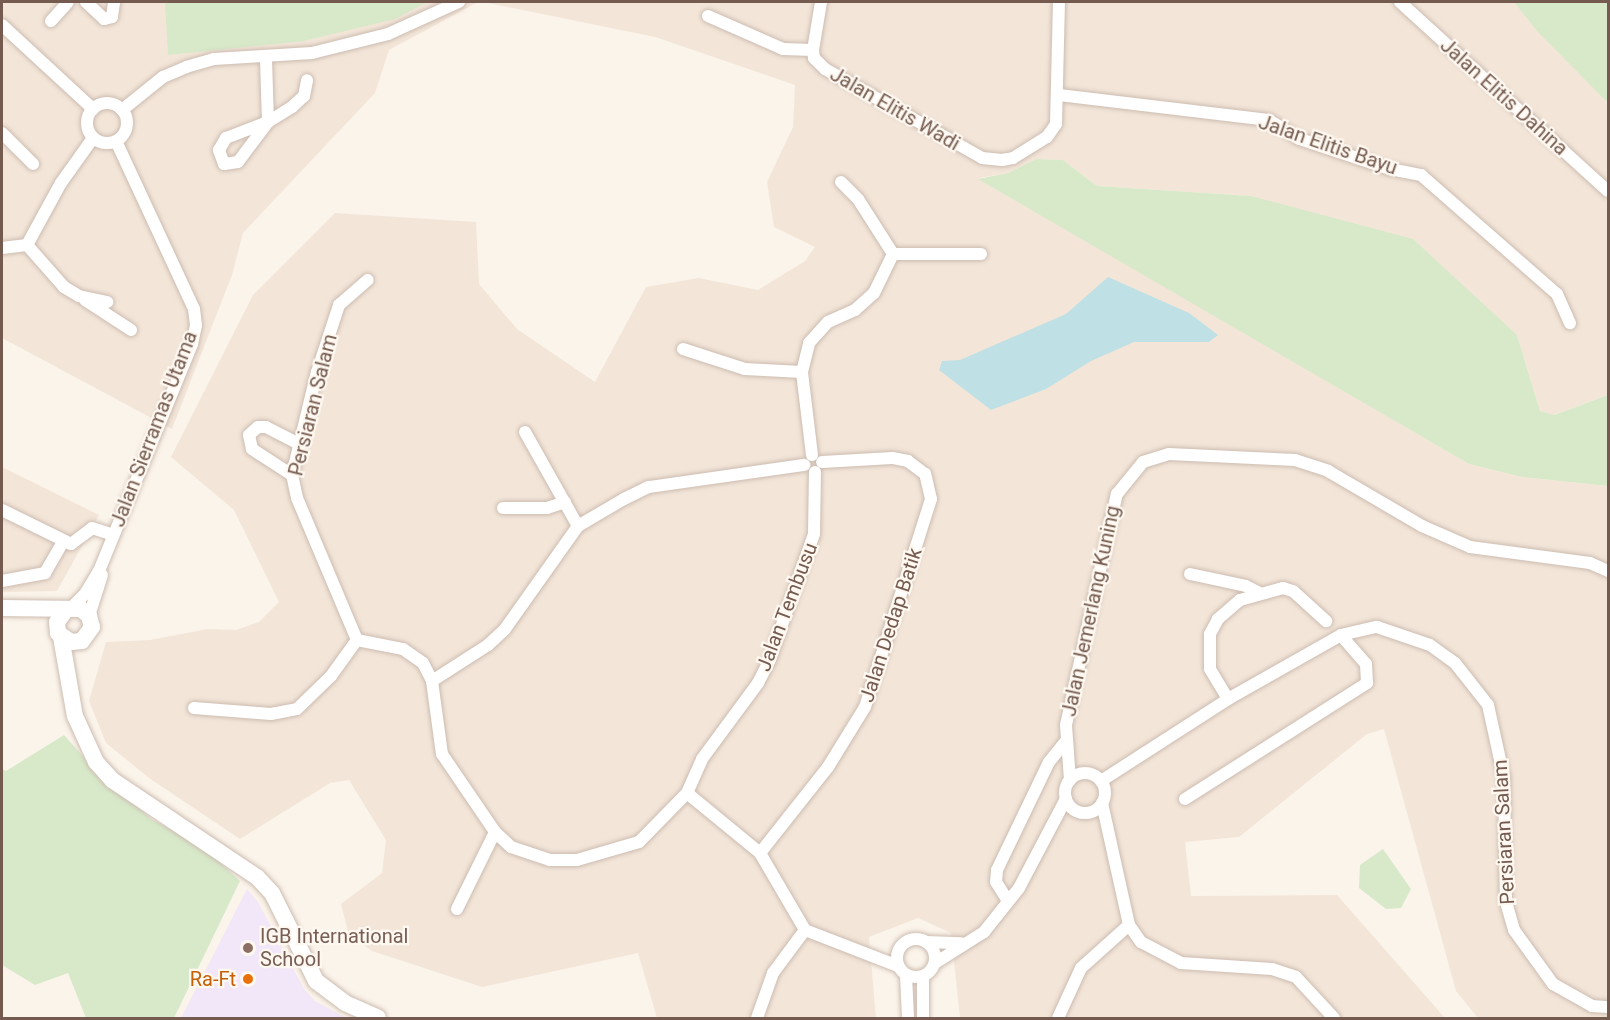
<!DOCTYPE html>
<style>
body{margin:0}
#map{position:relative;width:1610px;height:1020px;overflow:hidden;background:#fbf4ea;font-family:Roboto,sans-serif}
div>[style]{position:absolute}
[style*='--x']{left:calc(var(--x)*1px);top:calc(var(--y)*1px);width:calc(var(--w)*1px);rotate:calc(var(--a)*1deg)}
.residential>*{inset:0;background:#f3e6d9}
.education>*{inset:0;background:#f1e7f8}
.green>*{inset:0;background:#d7e9c9}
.water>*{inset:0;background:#bfe0e4}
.roads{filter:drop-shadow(0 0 2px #cdbcb1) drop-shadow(0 0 2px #cdbcb1)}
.street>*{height:12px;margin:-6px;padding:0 6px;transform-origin:6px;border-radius:6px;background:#fff}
.street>.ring{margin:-6px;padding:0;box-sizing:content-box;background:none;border:12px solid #fff;border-radius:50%}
.secondary>*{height:16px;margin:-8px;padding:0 8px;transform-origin:8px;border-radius:8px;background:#fff}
.dots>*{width:16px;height:16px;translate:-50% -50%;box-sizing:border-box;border:3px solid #fef8f1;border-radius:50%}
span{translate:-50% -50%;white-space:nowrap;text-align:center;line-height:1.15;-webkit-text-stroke:4.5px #fef8f1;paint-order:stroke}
.street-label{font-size:20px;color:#755b4f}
.education-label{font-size:20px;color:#785e54}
.left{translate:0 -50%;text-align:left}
.food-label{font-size:20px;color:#c56008}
.right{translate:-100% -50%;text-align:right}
.frame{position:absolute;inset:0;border:3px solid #755b4f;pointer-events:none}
</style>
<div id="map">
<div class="residential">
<div style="clip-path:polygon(2px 2px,478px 2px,389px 50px,375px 93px,243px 233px,232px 275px,172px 429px,2px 338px)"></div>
<div style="clip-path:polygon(483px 2px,1514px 2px,1608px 103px,1608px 395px,1553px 415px,1540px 411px,1517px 335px,1251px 196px,1097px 186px,1063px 160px,1036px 159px,1008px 173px,979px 178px,1469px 464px,1522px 477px,1608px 486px,1608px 1018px,1478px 1018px,1456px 991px,1384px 729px,1367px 734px,1239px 837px,1185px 842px,1191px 896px,1337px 895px,1445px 1018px,960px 1018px,951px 933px,918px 918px,869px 937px,876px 1018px,657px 1018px,638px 953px,482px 987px,372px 951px,349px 935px,341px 904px,382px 873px,386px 840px,349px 780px,330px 783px,240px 839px,149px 778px,106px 743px,89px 701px,106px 642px,150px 640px,208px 629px,236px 630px,259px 622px,279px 602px,234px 510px,171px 457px,253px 295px,335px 213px,476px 222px,479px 284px,517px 329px,595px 382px,646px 287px,699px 278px,758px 290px,805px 261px,815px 247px,774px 227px,767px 182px,793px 127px,795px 85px,655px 37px)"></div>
<div style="clip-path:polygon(2px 467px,99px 515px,57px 591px,2px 592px)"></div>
</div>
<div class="education">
<div style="clip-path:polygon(247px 889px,258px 902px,304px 989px,315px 1001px,347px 1018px,181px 1018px)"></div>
</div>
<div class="green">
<div style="clip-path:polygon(165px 2px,427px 2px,395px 19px,304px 41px,168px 55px)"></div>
<div style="clip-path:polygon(1514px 2px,1608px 2px,1608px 103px,1537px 31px)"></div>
<div style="clip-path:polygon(1036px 159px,1063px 160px,1097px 186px,1251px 196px,1413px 239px,1517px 335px,1540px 411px,1554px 415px,1608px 395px,1608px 486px,1522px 477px,1469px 464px,978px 179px,1008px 173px)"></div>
<div style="clip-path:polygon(64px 735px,88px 762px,151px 819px,203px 847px,240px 881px,174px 1018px,86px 1018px,68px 973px,35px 985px,2px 965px,2px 769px,6px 771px)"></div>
<div style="clip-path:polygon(1383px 849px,1411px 889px,1401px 908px,1386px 909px,1359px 888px,1360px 865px)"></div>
</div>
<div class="water">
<div style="clip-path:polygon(1108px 277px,1189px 313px,1218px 335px,1209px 342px,1134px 342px,1091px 361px,1046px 389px,991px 410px,939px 370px,942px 361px,960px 360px,1066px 314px)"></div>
</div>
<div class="roads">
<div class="street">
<div style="--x:86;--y:2;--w:25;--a:43"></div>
<div style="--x:104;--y:19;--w:8;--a:-14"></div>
<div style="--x:112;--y:17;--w:15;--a:-82"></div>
<div style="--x:1400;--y:2;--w:281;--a:42.3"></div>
<div style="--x:708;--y:16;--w:82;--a:23.7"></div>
<div style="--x:783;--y:49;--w:30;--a:2"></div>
<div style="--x:813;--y:50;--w:8;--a:83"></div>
<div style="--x:814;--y:58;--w:16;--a:45"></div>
<div style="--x:825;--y:69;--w:180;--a:29.5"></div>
<div style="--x:982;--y:158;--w:20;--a:6"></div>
<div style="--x:1002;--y:160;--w:11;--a:-10"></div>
<div style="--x:1013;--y:158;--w:40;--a:-32"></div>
<div style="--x:1047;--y:137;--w:16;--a:-55"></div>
<div style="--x:1056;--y:124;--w:122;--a:-88.6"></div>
<div style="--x:51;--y:21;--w:25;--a:-48"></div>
<div style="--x:2;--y:25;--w:124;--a:42.7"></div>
<div style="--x:813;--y:50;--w:49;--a:-80.5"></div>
<div style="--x:266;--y:59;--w:63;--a:88.2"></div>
<div style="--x:268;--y:122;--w:50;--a:126.9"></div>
<div style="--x:238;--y:162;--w:14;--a:172"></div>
<div style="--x:224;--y:164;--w:15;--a:-110"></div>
<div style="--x:219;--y:150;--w:14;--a:-60"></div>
<div style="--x:226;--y:138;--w:45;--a:-20.9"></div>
<div style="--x:268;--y:122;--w:28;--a:-32"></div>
<div style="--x:292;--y:107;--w:16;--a:-43"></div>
<div style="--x:304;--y:96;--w:16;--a:-79"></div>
<div style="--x:1059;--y:95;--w:211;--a:6.8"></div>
<div style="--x:1269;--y:120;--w:36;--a:32"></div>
<div style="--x:1300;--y:139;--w:95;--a:18.4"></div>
<div style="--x:1390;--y:169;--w:32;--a:11"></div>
<div style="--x:1421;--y:175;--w:181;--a:41.2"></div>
<div style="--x:1557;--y:294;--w:32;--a:66"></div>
<div class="ring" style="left:87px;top:103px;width:28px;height:28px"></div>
<div style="--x:122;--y:110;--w:53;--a:-38.8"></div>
<div style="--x:163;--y:77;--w:25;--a:-23"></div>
<div style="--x:186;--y:67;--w:29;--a:-16"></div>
<div style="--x:214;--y:59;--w:98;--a:-3.5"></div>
<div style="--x:312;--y:53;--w:78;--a:-14"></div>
<div style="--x:388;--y:34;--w:78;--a:-24.3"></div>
<div style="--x:2;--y:133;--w:44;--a:45"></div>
<div style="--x:841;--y:182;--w:24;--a:45"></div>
<div style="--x:858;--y:199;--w:65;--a:57.5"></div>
<div style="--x:27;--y:245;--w:71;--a:-61.3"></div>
<div style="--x:61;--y:183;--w:55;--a:-54.6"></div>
<div style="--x:2;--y:248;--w:25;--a:-7"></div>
<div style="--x:27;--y:245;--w:56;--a:48.6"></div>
<div style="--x:64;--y:287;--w:17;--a:31"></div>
<div style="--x:79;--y:296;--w:29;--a:12"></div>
<div style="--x:893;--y:254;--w:88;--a:0"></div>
<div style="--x:85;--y:300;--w:55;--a:33.1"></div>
<div style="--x:683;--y:349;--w:65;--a:17.9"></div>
<div style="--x:745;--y:369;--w:57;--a:3"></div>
<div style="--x:525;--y:432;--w:108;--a:60.6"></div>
<div style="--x:812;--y:455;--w:84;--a:-96.9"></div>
<div style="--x:802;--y:372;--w:30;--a:-76"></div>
<div style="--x:809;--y:343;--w:28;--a:-48"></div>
<div style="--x:828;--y:322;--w:30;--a:-24"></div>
<div style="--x:855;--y:310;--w:25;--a:-42"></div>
<div style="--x:874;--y:293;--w:43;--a:-64"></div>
<div style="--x:292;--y:475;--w:48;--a:-147"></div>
<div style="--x:252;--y:449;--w:14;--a:-102"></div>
<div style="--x:249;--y:435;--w:12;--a:-42"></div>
<div style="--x:258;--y:427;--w:8;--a:0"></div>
<div style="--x:266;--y:427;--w:37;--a:27"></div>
<div style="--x:503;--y:508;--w:44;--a:0"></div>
<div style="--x:547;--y:508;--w:19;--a:-18"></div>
<div style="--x:2;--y:510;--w:77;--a:26.2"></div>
<div style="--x:71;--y:544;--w:26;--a:-37"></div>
<div style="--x:92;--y:528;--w:22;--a:18"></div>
<div style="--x:1190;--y:574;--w:57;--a:12.1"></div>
<div style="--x:1246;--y:586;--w:16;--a:27"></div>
<div style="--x:2;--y:581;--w:44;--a:-10.5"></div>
<div style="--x:45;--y:573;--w:36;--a:-60"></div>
<div style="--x:71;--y:608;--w:20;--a:-45"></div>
<div style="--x:85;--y:594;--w:27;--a:-59"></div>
<div style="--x:99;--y:571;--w:245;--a:-67.7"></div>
<div style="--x:192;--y:344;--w:19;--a:-78"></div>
<div style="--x:196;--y:325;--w:16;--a:-97"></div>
<div style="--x:194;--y:309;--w:185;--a:-114.9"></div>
<div style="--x:89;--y:616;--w:43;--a:-72.4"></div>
<div style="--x:357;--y:640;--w:47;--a:11.1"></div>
<div style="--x:403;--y:649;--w:24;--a:35"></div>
<div style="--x:423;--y:663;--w:20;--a:63"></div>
<div style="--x:432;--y:681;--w:74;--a:82.2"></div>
<div style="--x:442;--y:754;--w:94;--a:55.8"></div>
<div style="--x:495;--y:832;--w:22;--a:43"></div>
<div style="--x:511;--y:847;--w:41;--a:18.4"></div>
<div style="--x:550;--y:860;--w:27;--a:0"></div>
<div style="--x:577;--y:860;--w:65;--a:-16.2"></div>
<div style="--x:639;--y:842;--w:69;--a:-45.6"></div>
<div style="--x:687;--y:793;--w:37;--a:-66"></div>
<div style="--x:702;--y:759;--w:94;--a:-53.6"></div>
<div style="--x:758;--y:683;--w:27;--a:-63"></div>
<div style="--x:770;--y:659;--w:133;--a:-70.6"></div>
<div style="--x:814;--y:534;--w:62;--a:-89.1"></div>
<div style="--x:357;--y:640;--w:154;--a:-112.9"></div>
<div style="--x:297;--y:498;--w:24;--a:-102"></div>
<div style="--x:292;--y:475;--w:106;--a:-76.4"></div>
<div style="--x:317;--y:372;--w:71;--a:-71.8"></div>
<div style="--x:339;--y:305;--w:38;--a:-41"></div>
<div style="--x:432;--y:681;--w:67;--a:-32.7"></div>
<div style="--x:488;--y:645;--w:23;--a:-43"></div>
<div style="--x:505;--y:629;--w:126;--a:-54.7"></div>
<div style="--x:578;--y:526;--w:53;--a:-30.4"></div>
<div style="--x:624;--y:499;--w:28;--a:-26"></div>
<div style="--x:649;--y:487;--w:157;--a:-8.1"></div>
<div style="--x:1228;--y:699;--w:35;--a:-121"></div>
<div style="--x:1210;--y:669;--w:35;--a:-90"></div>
<div style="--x:1210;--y:634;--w:17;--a:-62"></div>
<div style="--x:1218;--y:619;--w:29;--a:-41"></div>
<div style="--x:1240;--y:600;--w:45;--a:-15.6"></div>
<div style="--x:1283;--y:588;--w:10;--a:17"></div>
<div style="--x:1293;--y:591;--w:45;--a:42.3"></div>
<div style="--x:194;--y:708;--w:77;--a:4.5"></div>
<div style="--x:271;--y:714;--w:26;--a:-11"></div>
<div style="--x:297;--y:709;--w:47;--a:-44.1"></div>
<div style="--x:331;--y:676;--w:44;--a:-54.2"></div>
<div class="ring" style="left:1065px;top:773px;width:28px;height:28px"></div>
<div style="--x:1070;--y:780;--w:55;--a:-94.2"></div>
<div style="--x:1066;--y:725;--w:237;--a:-77.6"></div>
<div style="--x:1117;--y:494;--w:41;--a:-50.9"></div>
<div style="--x:1143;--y:462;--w:27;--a:-17"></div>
<div style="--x:1169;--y:454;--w:126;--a:2.7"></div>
<div style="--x:1295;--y:460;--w:35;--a:18"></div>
<div style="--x:1328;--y:471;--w:109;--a:30.3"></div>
<div style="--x:1422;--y:526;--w:52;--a:23.6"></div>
<div style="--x:1470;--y:547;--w:121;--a:7.6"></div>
<div style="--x:1590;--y:563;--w:20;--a:24"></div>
<div style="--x:1101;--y:781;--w:151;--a:-32.8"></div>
<div style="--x:1228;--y:699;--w:130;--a:-29.5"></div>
<div style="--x:1341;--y:635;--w:37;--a:-13"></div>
<div style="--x:1377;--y:627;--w:56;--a:18.8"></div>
<div style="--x:1430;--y:645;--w:31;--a:36"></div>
<div style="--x:1455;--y:663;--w:53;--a:51.8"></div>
<div style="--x:1488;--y:705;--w:75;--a:77.6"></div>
<div style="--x:1504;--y:778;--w:124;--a:89.1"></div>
<div style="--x:1506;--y:902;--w:29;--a:74"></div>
<div style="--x:1514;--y:930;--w:67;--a:54.2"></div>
<div style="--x:1553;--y:984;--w:45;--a:29.4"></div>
<div style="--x:1592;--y:1006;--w:16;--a:4"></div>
<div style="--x:687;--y:793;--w:94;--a:39.4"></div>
<div style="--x:760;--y:853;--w:89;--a:59.7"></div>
<div style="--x:805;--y:930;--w:100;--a:21.2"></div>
<div style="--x:1185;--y:799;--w:216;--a:-32.5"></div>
<div style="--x:1367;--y:683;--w:19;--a:-93"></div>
<div style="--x:1366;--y:664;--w:38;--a:-131"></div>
<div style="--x:1102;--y:803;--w:125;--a:77.5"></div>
<div style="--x:1129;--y:925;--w:21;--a:55"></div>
<div style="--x:1141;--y:942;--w:45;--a:27.7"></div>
<div style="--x:1181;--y:963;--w:91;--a:3.8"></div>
<div style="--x:1272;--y:969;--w:25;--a:18"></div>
<div style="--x:1296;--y:977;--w:56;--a:47.2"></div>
<div style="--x:760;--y:853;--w:110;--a:-51.7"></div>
<div style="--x:828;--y:767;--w:70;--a:-58.3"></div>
<div style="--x:865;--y:707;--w:218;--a:-72.4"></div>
<div style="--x:931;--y:499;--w:26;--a:-103"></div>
<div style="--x:925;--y:474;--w:21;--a:-143"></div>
<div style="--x:908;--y:461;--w:16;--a:-169"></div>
<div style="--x:892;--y:458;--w:70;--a:176.7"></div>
<div style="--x:1008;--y:901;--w:22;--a:-122"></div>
<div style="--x:996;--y:882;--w:12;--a:-85"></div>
<div style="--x:997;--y:870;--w:120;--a:-64.3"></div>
<div style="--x:1049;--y:762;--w:26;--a:-51"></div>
<div style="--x:457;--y:909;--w:86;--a:-63.7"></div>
<div class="ring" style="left:897px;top:939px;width:26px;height:26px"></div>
<div style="--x:926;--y:942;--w:35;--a:2"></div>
<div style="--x:935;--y:963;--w:58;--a:-32.3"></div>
<div style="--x:984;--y:932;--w:56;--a:-51.5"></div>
<div style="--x:1019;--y:888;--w:101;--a:-62.2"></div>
<div style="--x:906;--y:975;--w:43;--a:87.3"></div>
<div style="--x:757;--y:1018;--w:48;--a:-70.4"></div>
<div style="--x:773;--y:973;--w:54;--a:-53.3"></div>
<div style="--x:923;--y:1018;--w:41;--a:-90"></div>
<div style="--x:1058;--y:1018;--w:55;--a:-65.3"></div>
<div style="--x:1081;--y:968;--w:64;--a:-41.9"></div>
</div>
<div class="secondary">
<div style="--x:2;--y:608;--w:79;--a:0.7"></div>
<div style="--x:81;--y:609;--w:11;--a:41"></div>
<div style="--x:89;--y:616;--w:11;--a:75"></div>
<div style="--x:92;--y:627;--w:17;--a:126"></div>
<div style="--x:82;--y:641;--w:11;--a:175"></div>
<div style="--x:71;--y:642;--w:16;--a:-145"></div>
<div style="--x:58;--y:633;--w:11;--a:-95"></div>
<div style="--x:57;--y:622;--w:15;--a:-53"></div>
<div style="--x:61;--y:637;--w:80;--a:80"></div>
<div style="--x:75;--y:716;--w:51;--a:65.5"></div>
<div style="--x:96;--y:762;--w:24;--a:48"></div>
<div style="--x:112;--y:780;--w:174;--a:33.8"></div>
<div style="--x:257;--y:877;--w:22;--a:47"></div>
<div style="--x:272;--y:893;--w:98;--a:63.4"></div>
<div style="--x:316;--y:981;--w:36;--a:37"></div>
<div style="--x:345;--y:1003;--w:36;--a:24"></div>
</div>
</div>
<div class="dots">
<div style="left:248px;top:948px;background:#8d6e63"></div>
<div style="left:248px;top:979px;background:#e8710a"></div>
</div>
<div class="street-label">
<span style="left:1504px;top:97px;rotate:42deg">Jalan Elitis Dahina</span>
<span style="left:895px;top:109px;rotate:30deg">Jalan Elitis Wadi</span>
<span style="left:1328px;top:145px;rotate:19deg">Jalan Elitis Bayu</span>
<span style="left:313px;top:405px;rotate:-76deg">Persiaran Salam</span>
<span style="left:154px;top:429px;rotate:-69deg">Jalan Sierramas Utama</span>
<span style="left:787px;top:607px;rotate:-69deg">Jalan Tembusu</span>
<span style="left:1091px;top:611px;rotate:-78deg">Jalan Jemerlang Kuning</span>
<span style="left:891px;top:625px;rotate:-72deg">Jalan Dedap Batik</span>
<span style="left:1504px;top:832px;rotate:-93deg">Persiaran Salam</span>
</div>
<div class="education-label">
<span class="left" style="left:260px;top:948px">IGB International<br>School</span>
</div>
<div class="food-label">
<span class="right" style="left:236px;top:979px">Ra-Ft</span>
</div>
<div class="frame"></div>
</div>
